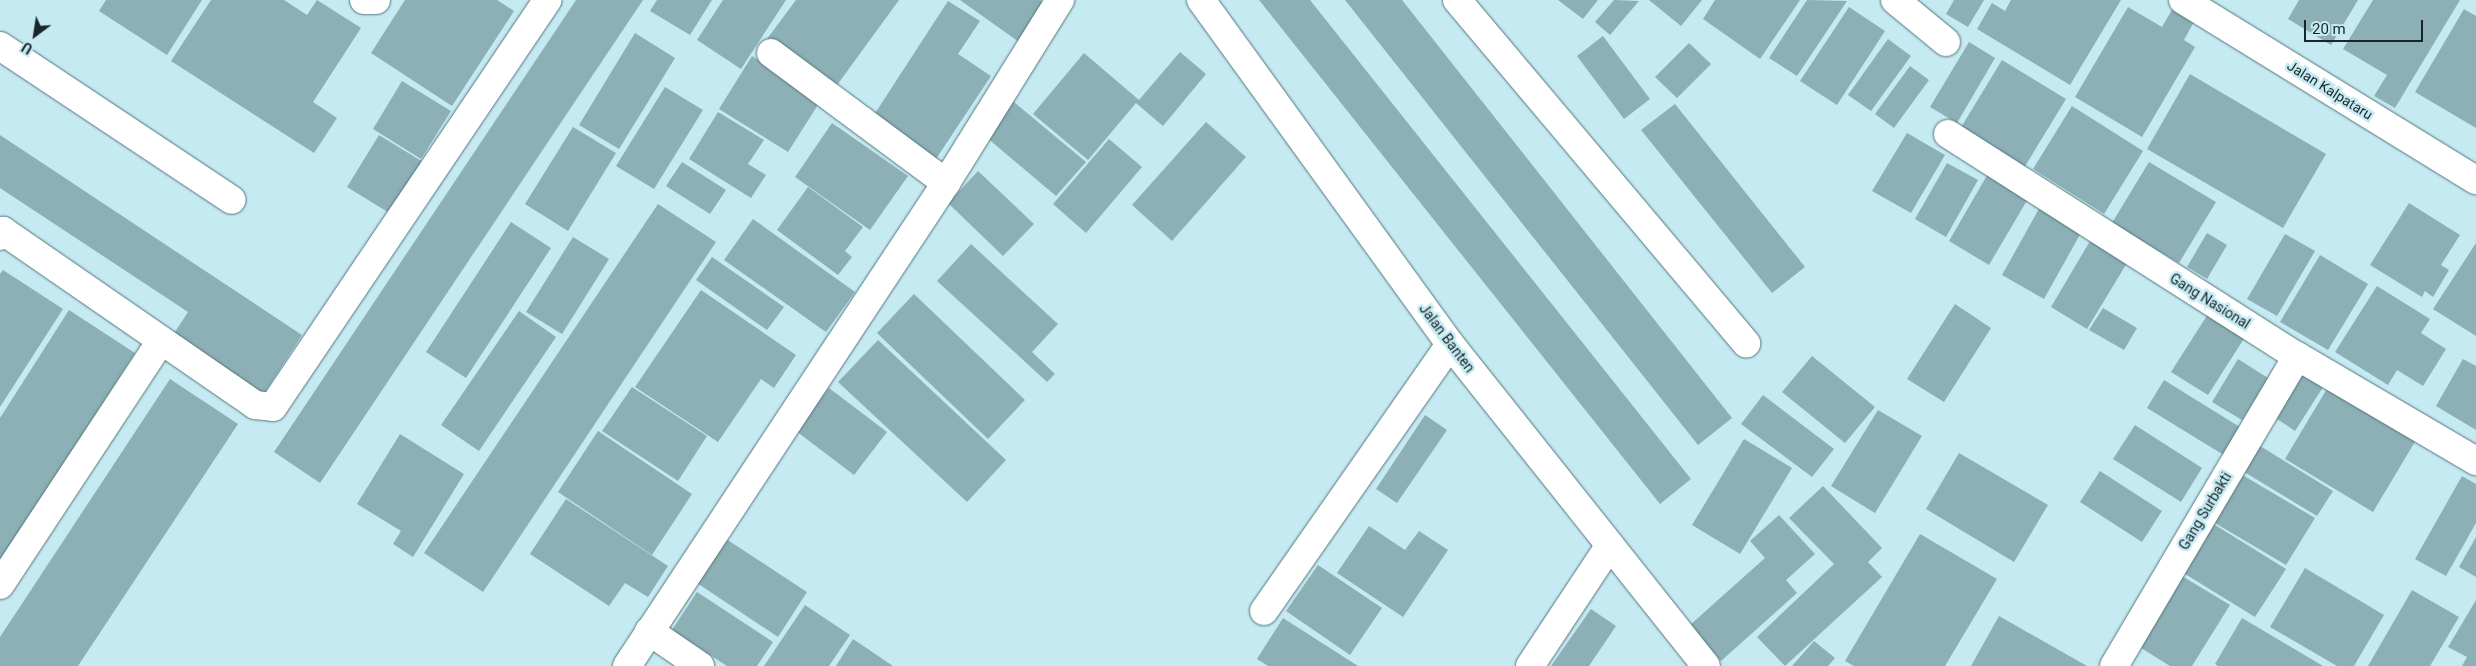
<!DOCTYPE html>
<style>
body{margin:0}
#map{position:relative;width:2476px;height:666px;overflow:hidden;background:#c5eaf1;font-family:Roboto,sans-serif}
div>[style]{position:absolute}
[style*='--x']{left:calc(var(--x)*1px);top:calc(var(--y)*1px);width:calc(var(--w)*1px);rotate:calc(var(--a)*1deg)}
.building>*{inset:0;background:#8cb0b6}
.roads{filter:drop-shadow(0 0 1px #53757b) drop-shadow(0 0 1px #53757b)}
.minor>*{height:28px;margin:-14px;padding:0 14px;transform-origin:14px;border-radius:14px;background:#fff}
span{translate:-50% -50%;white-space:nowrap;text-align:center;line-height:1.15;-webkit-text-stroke:5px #c5eaf1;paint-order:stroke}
.street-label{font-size:14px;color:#182629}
.north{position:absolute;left:10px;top:10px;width:50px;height:50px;-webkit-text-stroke:4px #c5eaf1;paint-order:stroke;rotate:211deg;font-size:14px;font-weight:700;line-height:20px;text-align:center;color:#182629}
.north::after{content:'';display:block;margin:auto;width:18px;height:22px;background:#182629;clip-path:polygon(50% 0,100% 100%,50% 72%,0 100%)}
.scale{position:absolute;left:2304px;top:20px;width:119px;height:22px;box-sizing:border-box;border:2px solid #182629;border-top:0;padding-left:6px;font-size:15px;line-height:18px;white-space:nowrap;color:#182629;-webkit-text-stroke:4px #c5eaf1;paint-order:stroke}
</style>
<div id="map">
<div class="building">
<div style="clip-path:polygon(106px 0,202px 0,167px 55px,99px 11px)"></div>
<div style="clip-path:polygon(211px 0,284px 0,307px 15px,317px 0,361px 28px,313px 102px,337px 118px,314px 153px,171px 61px)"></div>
<div style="clip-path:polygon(405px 0,497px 0,514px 11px,452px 106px,371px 53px)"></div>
<div style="clip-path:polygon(576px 0,643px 0,320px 483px,274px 452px)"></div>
<div style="clip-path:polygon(657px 0,712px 0,690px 35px,650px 11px)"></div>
<div style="clip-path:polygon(723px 0,786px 0,741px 69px,697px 40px)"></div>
<div style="clip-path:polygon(796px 0,899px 0,832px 92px,764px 43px)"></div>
<div style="clip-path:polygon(960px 0,1040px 0,1053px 9px,1026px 47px)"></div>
<div style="clip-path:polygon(1259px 0,1310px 0,1691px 479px,1660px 504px)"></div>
<div style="clip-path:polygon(1345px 0,1402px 0,1732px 418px,1698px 445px)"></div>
<div style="clip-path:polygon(1558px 0,1598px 0,1583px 19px)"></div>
<div style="clip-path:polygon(1614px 0,1639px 1px,1610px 35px,1595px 22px)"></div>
<div style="clip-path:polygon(1649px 0,1702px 0,1681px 26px)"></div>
<div style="clip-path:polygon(1715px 0,1800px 0,1760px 59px,1703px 19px)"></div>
<div style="clip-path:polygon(1807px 0,1847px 1px,1797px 76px,1769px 58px)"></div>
<div style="clip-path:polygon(1954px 0,1984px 0,1968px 27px,1946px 14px)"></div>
<div style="clip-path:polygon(2011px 0,2121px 0,2070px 85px,1977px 29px,1992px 3px,2005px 11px)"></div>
<div style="clip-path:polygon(2299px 0,2358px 0,2331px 45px,2288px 19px)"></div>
<div style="clip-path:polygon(2373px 0,2460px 0,2395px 108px,2374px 96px,2387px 75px,2343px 49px)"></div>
<div style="clip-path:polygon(948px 1px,980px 21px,958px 54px,991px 76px,936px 159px,872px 118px)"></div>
<div style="clip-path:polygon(1849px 7px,1885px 31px,1837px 105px,1800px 81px)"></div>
<div style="clip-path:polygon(2128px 7px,2162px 27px,2173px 8px,2195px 20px,2184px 40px,2195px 47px,2142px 137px,2075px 97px)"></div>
<div style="clip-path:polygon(2464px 9px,2476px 16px,2476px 128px,2415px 92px)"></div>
<div style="clip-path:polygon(635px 33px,675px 58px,619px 149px,579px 125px)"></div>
<div style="clip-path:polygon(1603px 36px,1650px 99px,1624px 119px,1577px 56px)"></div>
<div style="clip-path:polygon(1888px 39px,1911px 56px,1871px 111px,1848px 95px)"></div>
<div style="clip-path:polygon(1969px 42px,1995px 58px,1957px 123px,1930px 107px)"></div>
<div style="clip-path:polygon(1689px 43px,1711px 64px,1677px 98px,1655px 77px)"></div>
<div style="clip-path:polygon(1180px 52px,1206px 74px,1163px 126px,1136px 103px,1088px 160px,1033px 114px,1084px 53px,1139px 100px)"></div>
<div style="clip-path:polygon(752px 56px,821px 100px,788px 152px,719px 109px)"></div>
<div style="clip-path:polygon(2002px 60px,2066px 99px,2024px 168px,1960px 129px)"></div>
<div style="clip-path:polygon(1910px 66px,1929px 80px,1894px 128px,1875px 114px)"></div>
<div style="clip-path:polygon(2190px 74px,2326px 154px,2283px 228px,2147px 149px)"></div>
<div style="clip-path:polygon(402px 81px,451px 111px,421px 159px,373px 129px)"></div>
<div style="clip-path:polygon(665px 87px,703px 110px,654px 189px,616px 166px)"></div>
<div style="clip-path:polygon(1008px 97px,1086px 162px,1056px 196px,979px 131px)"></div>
<div style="clip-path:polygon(1675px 104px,1805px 267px,1772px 293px,1641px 130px)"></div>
<div style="clip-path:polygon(2072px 106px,2143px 151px,2104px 214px,2033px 169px)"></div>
<div style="clip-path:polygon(718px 112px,764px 140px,748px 164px,766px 175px,751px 198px,689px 159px)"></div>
<div style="clip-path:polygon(1206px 122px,1246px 157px,1172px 241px,1132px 205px)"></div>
<div style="clip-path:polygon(832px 123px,908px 176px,870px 230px,795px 177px)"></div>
<div style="clip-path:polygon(573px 127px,616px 153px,568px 231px,525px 204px)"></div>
<div style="clip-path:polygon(1907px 133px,1945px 155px,1911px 213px,1872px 191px)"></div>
<div style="clip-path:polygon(0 135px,302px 335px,263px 395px,173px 335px,188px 312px,0 188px)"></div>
<div style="clip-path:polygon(379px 135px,423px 162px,391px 214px,347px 187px)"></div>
<div style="clip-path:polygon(1109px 139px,1142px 167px,1086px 233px,1053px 204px)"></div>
<div style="clip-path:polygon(682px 162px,726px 190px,710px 214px,666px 186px)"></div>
<div style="clip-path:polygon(2149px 162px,2216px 202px,2179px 263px,2112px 223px)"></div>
<div style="clip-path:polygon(1947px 163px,1978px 180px,1946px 237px,1915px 219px)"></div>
<div style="clip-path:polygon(978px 171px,1034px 224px,1003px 256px,948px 203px)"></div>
<div style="clip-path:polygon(1989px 172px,2029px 197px,1989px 265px,1949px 241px)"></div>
<div style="clip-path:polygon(808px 187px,863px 227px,845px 251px,852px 257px,838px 275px,777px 230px)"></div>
<div style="clip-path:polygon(2409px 203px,2460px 235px,2441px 265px,2449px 270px,2433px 297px,2425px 291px,2422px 297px,2370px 265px)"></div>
<div style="clip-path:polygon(658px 204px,716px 242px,483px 592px,424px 553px)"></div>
<div style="clip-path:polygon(2040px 207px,2082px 231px,2044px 299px,2002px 275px)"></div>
<div style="clip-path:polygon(753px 219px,855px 292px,826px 332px,724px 260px)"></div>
<div style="clip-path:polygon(511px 222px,551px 248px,466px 378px,426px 352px)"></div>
<div style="clip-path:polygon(2207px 233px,2227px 245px,2207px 279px,2187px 267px)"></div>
<div style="clip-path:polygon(2285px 234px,2315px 251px,2277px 316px,2247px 299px)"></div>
<div style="clip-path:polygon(573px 237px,609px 259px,562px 334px,526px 312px)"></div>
<div style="clip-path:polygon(2090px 241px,2127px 263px,2087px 329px,2051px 307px)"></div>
<div style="clip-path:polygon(2476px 243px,2476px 336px,2433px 309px)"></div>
<div style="clip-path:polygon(971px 244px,1058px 324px,1032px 352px,1055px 374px,1047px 382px,937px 281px)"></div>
<div style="clip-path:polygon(2320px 255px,2368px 284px,2328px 350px,2280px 322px)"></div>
<div style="clip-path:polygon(712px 257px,784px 307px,767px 330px,696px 280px)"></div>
<div style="clip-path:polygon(3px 270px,63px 309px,0 407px,0 274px)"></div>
<div style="clip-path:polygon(2377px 286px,2430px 319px,2421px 333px,2446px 349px,2423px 386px,2397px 370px,2388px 385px,2335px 352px)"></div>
<div style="clip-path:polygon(701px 290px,796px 355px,774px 388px,761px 379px,718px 442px,635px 387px)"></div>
<div style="clip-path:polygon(914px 294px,1025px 400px,988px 439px,877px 333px)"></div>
<div style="clip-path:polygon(1955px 304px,1991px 328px,1944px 402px,1907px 379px)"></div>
<div style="clip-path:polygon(2103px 308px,2137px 328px,2124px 350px,2089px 330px)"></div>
<div style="clip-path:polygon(69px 310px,135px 353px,0 562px,0 418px)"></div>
<div style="clip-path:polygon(519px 311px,556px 337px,479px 451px,441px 425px)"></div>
<div style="clip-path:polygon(2208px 314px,2245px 337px,2208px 395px,2171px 372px)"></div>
<div style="clip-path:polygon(878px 340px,1006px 460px,967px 502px,838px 382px)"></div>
<div style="clip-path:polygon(1812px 356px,1875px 407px,1845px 443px,1782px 392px)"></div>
<div style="clip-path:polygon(2238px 359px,2268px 378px,2242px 420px,2212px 402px)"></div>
<div style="clip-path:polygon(2463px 359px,2476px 366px,2476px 430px,2436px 406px)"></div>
<div style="clip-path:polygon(2299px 367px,2325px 384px,2295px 431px,2268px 413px)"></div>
<div style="clip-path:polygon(170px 379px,238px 424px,78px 666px,0 666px,0 637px)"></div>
<div style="clip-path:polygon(2164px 380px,2243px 429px,2227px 457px,2147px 408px)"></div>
<div style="clip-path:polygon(632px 387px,707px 436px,678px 481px,602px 431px)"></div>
<div style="clip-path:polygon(2328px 387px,2416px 440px,2373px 512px,2285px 459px)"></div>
<div style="clip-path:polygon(829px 388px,887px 432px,854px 475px,796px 431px)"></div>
<div style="clip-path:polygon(1763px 395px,1834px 449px,1812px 477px,1741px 424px)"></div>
<div style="clip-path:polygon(1878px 410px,1922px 436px,1875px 513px,1831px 486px)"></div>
<div style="clip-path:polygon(1425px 415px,1447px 430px,1397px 503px,1376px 489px)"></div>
<div style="clip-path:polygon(2135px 425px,2202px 468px,2181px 502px,2113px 459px)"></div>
<div style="clip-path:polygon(598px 431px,692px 494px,652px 555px,558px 492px)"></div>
<div style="clip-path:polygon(400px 434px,464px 474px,413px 557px,393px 544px,401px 531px,357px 504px)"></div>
<div style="clip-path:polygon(1744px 439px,1792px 468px,1740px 554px,1692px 525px)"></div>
<div style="clip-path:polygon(2257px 444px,2333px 491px,2317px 516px,2241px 470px)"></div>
<div style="clip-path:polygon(1959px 453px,2048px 505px,2014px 562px,1926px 509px)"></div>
<div style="clip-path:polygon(2100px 471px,2162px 511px,2142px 542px,2080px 502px)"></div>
<div style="clip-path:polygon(2239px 473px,2315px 518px,2286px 565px,2210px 520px)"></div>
<div style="clip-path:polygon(2462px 476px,2476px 484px,2476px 523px,2446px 576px,2415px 559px)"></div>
<div style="clip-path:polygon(1823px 486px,1882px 548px,1868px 562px,1882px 577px,1785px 666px,1757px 637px,1834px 564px,1789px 518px)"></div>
<div style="clip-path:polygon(566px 499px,668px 566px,648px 597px,625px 583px,609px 606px,530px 554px)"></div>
<div style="clip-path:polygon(1779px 515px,1815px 554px,1786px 580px,1797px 593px,1721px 661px,1690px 625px,1765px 558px,1750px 541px)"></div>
<div style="clip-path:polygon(2207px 520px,2286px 569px,2255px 617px,2177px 569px)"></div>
<div style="clip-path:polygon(1369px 526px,1405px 550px,1419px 531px,1448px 550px,1403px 617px,1337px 573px)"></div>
<div style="clip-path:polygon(1920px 534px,1997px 579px,1945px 666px,1854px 666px,1845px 661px)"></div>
<div style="clip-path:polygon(2476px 537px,2476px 577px,2459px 567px)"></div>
<div style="clip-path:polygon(726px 539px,807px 592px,778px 637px,697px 583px)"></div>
<div style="clip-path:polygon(1318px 565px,1382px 608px,1350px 655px,1286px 611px)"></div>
<div style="clip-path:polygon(2305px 568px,2384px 615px,2354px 666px,2337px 666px,2270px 627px)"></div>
<div style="clip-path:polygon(2177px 573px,2230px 605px,2192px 666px,2170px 666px,2133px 643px)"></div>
<div style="clip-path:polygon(2412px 590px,2459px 617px,2430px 666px,2368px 666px)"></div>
<div style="clip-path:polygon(697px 592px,773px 642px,757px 666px,727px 666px,672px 630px)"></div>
<div style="clip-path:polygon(2476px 600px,2476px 666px,2462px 666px,2467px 657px,2448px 647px)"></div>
<div style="clip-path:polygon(805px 605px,850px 635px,829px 666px,764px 666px)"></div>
<div style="clip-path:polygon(1591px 609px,1616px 626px,1589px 666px,1551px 666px)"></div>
<div style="clip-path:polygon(1999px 616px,2087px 666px,1971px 666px)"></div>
<div style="clip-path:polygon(1283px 618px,1358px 666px,1268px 666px,1257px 659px)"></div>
<div style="clip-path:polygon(2242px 618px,2323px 666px,2218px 666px,2215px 664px)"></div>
<div style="clip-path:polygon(853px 639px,893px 666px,836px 666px)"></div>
<div style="clip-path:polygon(1814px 641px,1835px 658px,1828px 666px,1792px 666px)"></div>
</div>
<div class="roads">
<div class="minor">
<div style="--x:364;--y:0;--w:12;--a:0"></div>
<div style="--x:1201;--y:0;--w:425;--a:54.1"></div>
<div style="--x:1450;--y:344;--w:411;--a:51.5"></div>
<div style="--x:1457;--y:0;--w:449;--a:49.9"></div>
<div style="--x:1895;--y:0;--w:66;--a:39.5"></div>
<div style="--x:2183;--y:0;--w:344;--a:31.6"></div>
<div style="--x:0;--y:46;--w:278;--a:33.6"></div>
<div style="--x:771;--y:53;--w:218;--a:36.6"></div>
<div style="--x:1948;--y:134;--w:414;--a:32.5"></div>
<div style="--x:2297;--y:356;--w:208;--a:30.4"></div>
<div style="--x:0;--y:236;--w:6;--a:-59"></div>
<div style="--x:3;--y:231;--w:306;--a:34.6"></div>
<div style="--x:255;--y:405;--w:18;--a:6"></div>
<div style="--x:273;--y:407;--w:491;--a:-56"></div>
<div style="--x:0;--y:585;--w:291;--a:-56.6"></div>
<div style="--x:1264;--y:611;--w:325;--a:-55.1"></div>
<div style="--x:649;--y:631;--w:62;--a:34.5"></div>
<div style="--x:627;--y:666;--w:579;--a:-56.56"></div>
<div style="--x:946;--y:183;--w:216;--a:-58.1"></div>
<div style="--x:1530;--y:666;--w:145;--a:-56.5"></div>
<div style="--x:2114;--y:666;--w:360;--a:-59.4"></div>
</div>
</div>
<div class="street-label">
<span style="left:2330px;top:90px;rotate:32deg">Jalan Kalpataru</span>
<span style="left:2210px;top:301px;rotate:32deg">Gang Nasional</span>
<span style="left:1447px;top:338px;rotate:53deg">Jalan Banten</span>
<span style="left:2205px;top:511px;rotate:-59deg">Gang Surbakti</span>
</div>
<div class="north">U</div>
<div class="scale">20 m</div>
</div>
